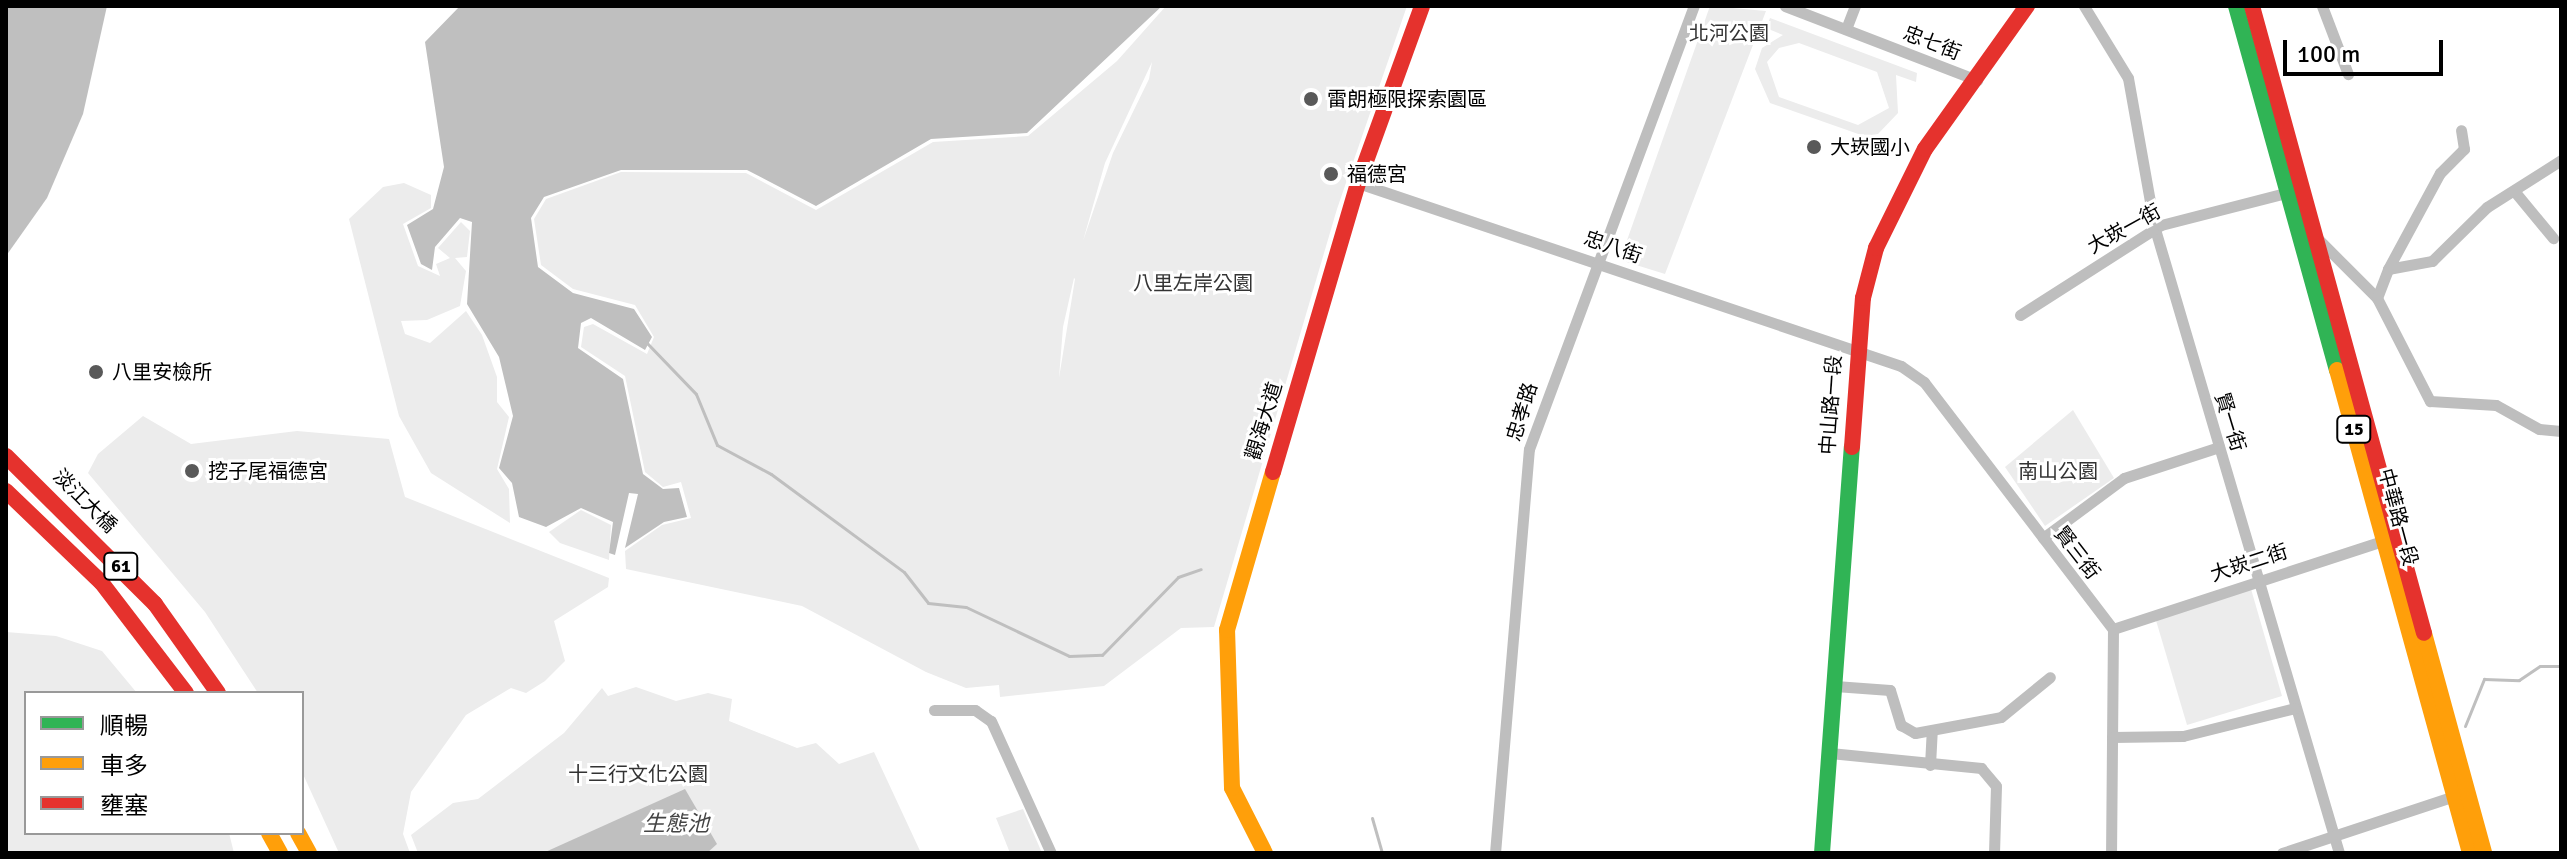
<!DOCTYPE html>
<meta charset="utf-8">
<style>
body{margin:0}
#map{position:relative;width:2567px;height:859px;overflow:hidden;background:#fff;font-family:Signika,"Noto Sans TC",sans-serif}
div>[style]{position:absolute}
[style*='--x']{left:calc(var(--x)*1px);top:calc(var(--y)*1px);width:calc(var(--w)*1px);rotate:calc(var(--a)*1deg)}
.green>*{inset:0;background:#ececec}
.water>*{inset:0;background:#bfbfbf}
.stream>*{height:3px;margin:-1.5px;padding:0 1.5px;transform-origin:1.5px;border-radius:1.5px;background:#bfbfbf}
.street>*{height:11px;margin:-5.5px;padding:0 5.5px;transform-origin:5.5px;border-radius:5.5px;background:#bebebe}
.fast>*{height:16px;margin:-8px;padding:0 8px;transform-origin:8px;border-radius:8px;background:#30b455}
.slow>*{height:16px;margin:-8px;padding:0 8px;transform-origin:8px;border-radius:8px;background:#ff9f0a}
.jam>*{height:16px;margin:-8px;padding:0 8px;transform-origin:8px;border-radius:8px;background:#e5322d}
.dots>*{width:22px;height:22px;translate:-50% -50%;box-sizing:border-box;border:4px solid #fff;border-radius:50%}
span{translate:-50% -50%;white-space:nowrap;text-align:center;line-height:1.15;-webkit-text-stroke:6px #fff;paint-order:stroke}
.shield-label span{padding:2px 6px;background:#fff;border:2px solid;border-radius:6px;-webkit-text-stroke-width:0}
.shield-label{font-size:18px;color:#000;font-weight:700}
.park-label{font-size:20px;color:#333}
.street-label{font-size:20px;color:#000}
.poi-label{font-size:20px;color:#000}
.left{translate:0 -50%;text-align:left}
.water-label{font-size:22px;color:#444;font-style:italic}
.frame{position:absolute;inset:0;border:8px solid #000;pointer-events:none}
.legend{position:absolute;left:24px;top:691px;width:280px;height:144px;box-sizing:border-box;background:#fff;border:2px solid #999;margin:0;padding:10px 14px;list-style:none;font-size:24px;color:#000}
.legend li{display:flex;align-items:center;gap:16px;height:40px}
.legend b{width:40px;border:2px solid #999}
.scale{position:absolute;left:2283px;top:40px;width:160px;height:36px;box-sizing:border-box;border:4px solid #000;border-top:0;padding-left:10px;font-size:24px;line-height:28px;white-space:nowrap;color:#000;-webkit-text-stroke:6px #fff;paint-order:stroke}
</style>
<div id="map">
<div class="green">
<div style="clip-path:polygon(evenodd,1166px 6px,1407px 6px,1337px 209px,1214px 627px,1181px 628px,1104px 686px,1000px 697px,999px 685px,966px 688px,926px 672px,802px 606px,626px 569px,625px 551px,662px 525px,691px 518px,681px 482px,663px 487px,645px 472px,625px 376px,581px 347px,584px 327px,593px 324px,647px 354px,654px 337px,635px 305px,573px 289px,541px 265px,534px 219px,546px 199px,621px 172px,746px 173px,816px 210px,933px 142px,1028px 136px,1117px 61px,1166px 6px,1152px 62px,1149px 79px,1113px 153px,1083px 241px,1105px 163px,1152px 62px,1166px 6px,1074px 278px,1075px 279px,1059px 378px,1063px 327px,1074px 278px)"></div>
<div style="clip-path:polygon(1710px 6px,1766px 11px,1665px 274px,1620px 260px)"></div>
<div style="clip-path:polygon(evenodd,1770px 18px,1917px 73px,1916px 82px,1896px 75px,1898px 113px,1878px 134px,1864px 136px,1770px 103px,1755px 69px,1762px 48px,1783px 35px,1766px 28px,1770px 18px,1799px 43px,1877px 72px,1889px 108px,1858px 125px,1779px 97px,1767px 62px,1779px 48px,1799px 43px)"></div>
<div style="clip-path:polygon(404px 183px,431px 195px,431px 208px,403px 224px,418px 266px,440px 276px,436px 264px,450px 258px,438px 248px,461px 222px,470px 231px,467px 257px,455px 258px,466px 271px,460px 306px,427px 320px,401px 321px,405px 334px,430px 343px,466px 311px,482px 335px,497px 377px,497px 402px,509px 417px,497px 469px,509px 489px,510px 523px,431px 473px,399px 416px,349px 219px,383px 187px)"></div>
<div style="clip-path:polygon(2073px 410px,2114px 478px,2045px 526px,2005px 467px)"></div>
<div style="clip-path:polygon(143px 416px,191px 444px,297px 431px,389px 439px,405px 497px,609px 578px,608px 587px,554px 621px,565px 661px,545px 681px,526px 693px,511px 688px,466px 715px,411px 792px,403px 834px,410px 853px,339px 853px,302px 772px,302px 693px,258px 693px,205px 612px,88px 473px,98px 454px)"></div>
<div style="clip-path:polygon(581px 510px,611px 525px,609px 560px,560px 543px,549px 532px)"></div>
<div style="clip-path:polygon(2251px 589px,2282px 696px,2187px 725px,2155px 617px)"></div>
<div style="clip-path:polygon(6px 632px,56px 636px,102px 651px,137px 693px,26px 693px,26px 833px,229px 833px,234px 853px,6px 853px)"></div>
<div style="clip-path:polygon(636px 687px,676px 701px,708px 693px,732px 699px,729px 721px,797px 748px,816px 743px,839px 764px,874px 752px,921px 853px,418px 853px,411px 835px,453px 803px,478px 799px,564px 733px,602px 688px,608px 696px)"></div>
<div style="clip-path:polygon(1023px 809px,1042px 853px,1010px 853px,996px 818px)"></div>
</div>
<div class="water">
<div style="clip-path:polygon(6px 6px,107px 6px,83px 114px,47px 198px,6px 256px)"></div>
<div style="clip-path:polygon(460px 6px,1162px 6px,1027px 133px,931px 139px,816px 206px,747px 170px,621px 170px,544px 197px,531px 218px,538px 267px,573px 293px,634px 309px,652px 337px,645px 350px,591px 318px,581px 323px,578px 348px,623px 379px,643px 474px,663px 489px,679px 488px,687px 517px,664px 522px,625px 548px,638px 494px,629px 493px,615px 555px,609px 553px,613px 522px,581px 508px,546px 527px,519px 517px,512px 483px,499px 468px,513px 416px,499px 357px,467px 304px,472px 222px,460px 218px,435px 247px,432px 270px,421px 264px,407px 225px,433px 209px,444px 167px,425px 42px)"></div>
<div style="clip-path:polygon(685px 789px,717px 844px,707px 853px,543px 853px)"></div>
</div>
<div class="stream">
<div style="--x:646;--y:342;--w:72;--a:46.1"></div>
<div style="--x:696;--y:394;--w:55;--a:67.6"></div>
<div style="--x:717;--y:445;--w:61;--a:28.2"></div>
<div style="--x:771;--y:474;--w:165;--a:36.4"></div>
<div style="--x:904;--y:572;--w:39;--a:52"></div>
<div style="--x:928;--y:603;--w:38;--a:6"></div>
<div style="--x:966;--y:607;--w:114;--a:25.4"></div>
<div style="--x:1069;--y:656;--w:33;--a:-2"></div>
<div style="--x:1102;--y:655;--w:109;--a:-45.7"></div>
<div style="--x:1178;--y:577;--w:24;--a:-19"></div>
<div style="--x:2465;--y:726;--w:51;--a:-68"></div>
<div style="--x:2484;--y:679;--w:35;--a:2"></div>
<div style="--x:2519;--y:680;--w:25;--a:-34"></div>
<div style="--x:2540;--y:666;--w:21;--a:0"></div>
<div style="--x:1372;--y:818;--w:36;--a:74"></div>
</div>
<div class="street">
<div style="--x:1785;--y:6;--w:206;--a:21.1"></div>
<div style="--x:2084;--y:6;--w:84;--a:58.6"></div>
<div style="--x:2128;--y:78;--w:153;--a:79.9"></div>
<div style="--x:2155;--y:229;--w:651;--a:73.57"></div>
<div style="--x:2322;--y:6;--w:73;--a:69.1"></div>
<div style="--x:1846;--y:29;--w:25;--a:-69"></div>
<div style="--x:1358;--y:183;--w:573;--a:18.62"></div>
<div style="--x:1901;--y:366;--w:28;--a:35"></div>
<div style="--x:1924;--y:382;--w:311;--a:52.6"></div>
<div style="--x:2113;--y:629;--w:224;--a:90.5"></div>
<div style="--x:2515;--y:192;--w:60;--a:50.4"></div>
<div style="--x:2314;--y:235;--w:89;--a:45"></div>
<div style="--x:2377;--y:298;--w:116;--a:62.8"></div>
<div style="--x:2430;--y:401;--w:66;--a:3.5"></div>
<div style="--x:2496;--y:405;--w:49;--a:29.2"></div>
<div style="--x:2539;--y:429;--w:22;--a:5"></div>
<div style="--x:2388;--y:269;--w:109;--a:-61.6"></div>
<div style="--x:2440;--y:173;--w:34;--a:-45"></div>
<div style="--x:2464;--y:149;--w:19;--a:-99"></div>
<div style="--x:2377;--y:298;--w:31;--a:-69"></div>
<div style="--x:2388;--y:269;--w:45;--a:-10.3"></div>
<div style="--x:2432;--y:261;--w:77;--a:-44.5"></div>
<div style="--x:2487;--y:207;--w:88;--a:-32.4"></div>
<div style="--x:2020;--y:315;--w:167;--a:-32.6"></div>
<div style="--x:2161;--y:225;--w:136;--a:-14.4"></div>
<div style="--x:2043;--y:538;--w:101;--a:-36.5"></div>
<div style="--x:2124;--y:478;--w:100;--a:-18.1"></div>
<div style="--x:2113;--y:629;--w:290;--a:-18.1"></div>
<div style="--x:1835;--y:686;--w:55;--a:4.2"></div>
<div style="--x:1890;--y:690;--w:37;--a:73"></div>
<div style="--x:1901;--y:725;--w:16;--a:30"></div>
<div style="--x:1915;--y:733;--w:87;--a:-10.5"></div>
<div style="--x:2001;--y:717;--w:63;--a:-39.2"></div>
<div style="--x:934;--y:710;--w:41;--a:0"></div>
<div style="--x:975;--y:710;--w:19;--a:35"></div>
<div style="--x:991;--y:721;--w:145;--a:65.6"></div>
<div style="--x:2112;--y:737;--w:71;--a:-0.8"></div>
<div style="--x:2183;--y:736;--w:115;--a:-14"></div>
<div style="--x:1830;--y:753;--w:152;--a:5.7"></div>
<div style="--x:1981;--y:768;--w:23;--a:50"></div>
<div style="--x:1996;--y:786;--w:67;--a:91.7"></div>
<div style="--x:1930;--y:765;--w:33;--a:-87"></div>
<div style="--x:1495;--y:853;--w:405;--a:-85.2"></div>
<div style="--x:1529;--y:449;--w:473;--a:-69.6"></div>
<div style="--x:2282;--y:853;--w:188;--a:-18.3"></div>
</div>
<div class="fast">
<div style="--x:2236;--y:6;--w:378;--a:74.5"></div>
<div style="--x:1822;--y:853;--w:407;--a:-85.8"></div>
</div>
<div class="slow">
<div style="--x:2337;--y:370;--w:501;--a:74.6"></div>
<div style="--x:2424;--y:633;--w:228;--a:74.7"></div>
<div style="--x:269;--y:833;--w:23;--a:61"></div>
<div style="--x:298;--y:833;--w:23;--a:61"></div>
<div style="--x:1265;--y:853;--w:73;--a:-116.9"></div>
<div style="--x:1232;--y:788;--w:158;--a:-91.8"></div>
<div style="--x:1227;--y:630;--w:165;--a:-73.8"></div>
</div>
<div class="jam">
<div style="--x:2252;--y:6;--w:650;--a:74.66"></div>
<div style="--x:1852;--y:447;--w:149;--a:-85.8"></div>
<div style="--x:1863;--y:298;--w:52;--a:-75.4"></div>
<div style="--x:1876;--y:248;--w:110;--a:-63.7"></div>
<div style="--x:1925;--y:149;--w:176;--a:-54.5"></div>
<div style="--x:6;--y:456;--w:210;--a:44.8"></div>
<div style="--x:155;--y:604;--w:109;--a:54.7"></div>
<div style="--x:1273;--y:472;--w:301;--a:-73.6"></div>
<div style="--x:1358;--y:183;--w:188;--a:-70.1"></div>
<div style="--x:6;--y:491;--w:132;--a:43.8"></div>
<div style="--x:101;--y:582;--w:140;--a:52.6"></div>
</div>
<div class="dots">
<div style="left:1311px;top:99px;background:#595959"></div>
<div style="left:1814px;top:147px;background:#595959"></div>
<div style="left:1331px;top:174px;background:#595959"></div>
<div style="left:96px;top:372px;background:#595959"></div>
<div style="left:192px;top:471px;background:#595959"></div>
</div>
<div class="shield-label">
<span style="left:2354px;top:429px">15</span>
<span style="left:121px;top:566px">61</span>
</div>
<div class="park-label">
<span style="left:1729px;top:33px">北河公園</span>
<span style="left:1193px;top:283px">八里左岸公園</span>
<span style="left:2058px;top:471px">南山公園</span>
<span style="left:638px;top:774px">十三行文化公園</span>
</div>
<div class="street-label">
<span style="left:1932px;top:43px;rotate:21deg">忠七街</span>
<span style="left:2124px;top:229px;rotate:-29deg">大崁一街</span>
<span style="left:1613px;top:247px;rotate:19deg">忠八街</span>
<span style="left:1831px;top:405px;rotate:-86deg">中山路一段</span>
<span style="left:1522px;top:412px;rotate:-73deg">忠孝路</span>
<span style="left:1264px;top:421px;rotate:-73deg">觀海大道</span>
<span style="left:2230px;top:422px;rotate:73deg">賢一街</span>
<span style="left:85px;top:501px;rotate:45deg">淡江大橋</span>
<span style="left:2398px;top:517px;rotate:75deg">中華路一段</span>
<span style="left:2077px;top:553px;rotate:52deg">賢三街</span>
<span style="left:2249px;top:563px;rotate:-18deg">大崁二街</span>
</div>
<div class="poi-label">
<span class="left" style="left:1327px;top:99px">雷朗極限探索園區</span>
<span class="left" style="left:1830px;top:147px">大崁國小</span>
<span class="left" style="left:1347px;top:174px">福德宮</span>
<span class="left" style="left:112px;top:372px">八里安檢所</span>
<span class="left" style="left:208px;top:471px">挖子尾福德宮</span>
</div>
<div class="water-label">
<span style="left:676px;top:824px">生態池</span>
</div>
<div class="frame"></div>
<ul class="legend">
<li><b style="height:10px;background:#30b455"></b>順暢</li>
<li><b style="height:10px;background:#ff9f0a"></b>車多</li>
<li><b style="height:10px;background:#e5322d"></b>壅塞</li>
</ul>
<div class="scale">100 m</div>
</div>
